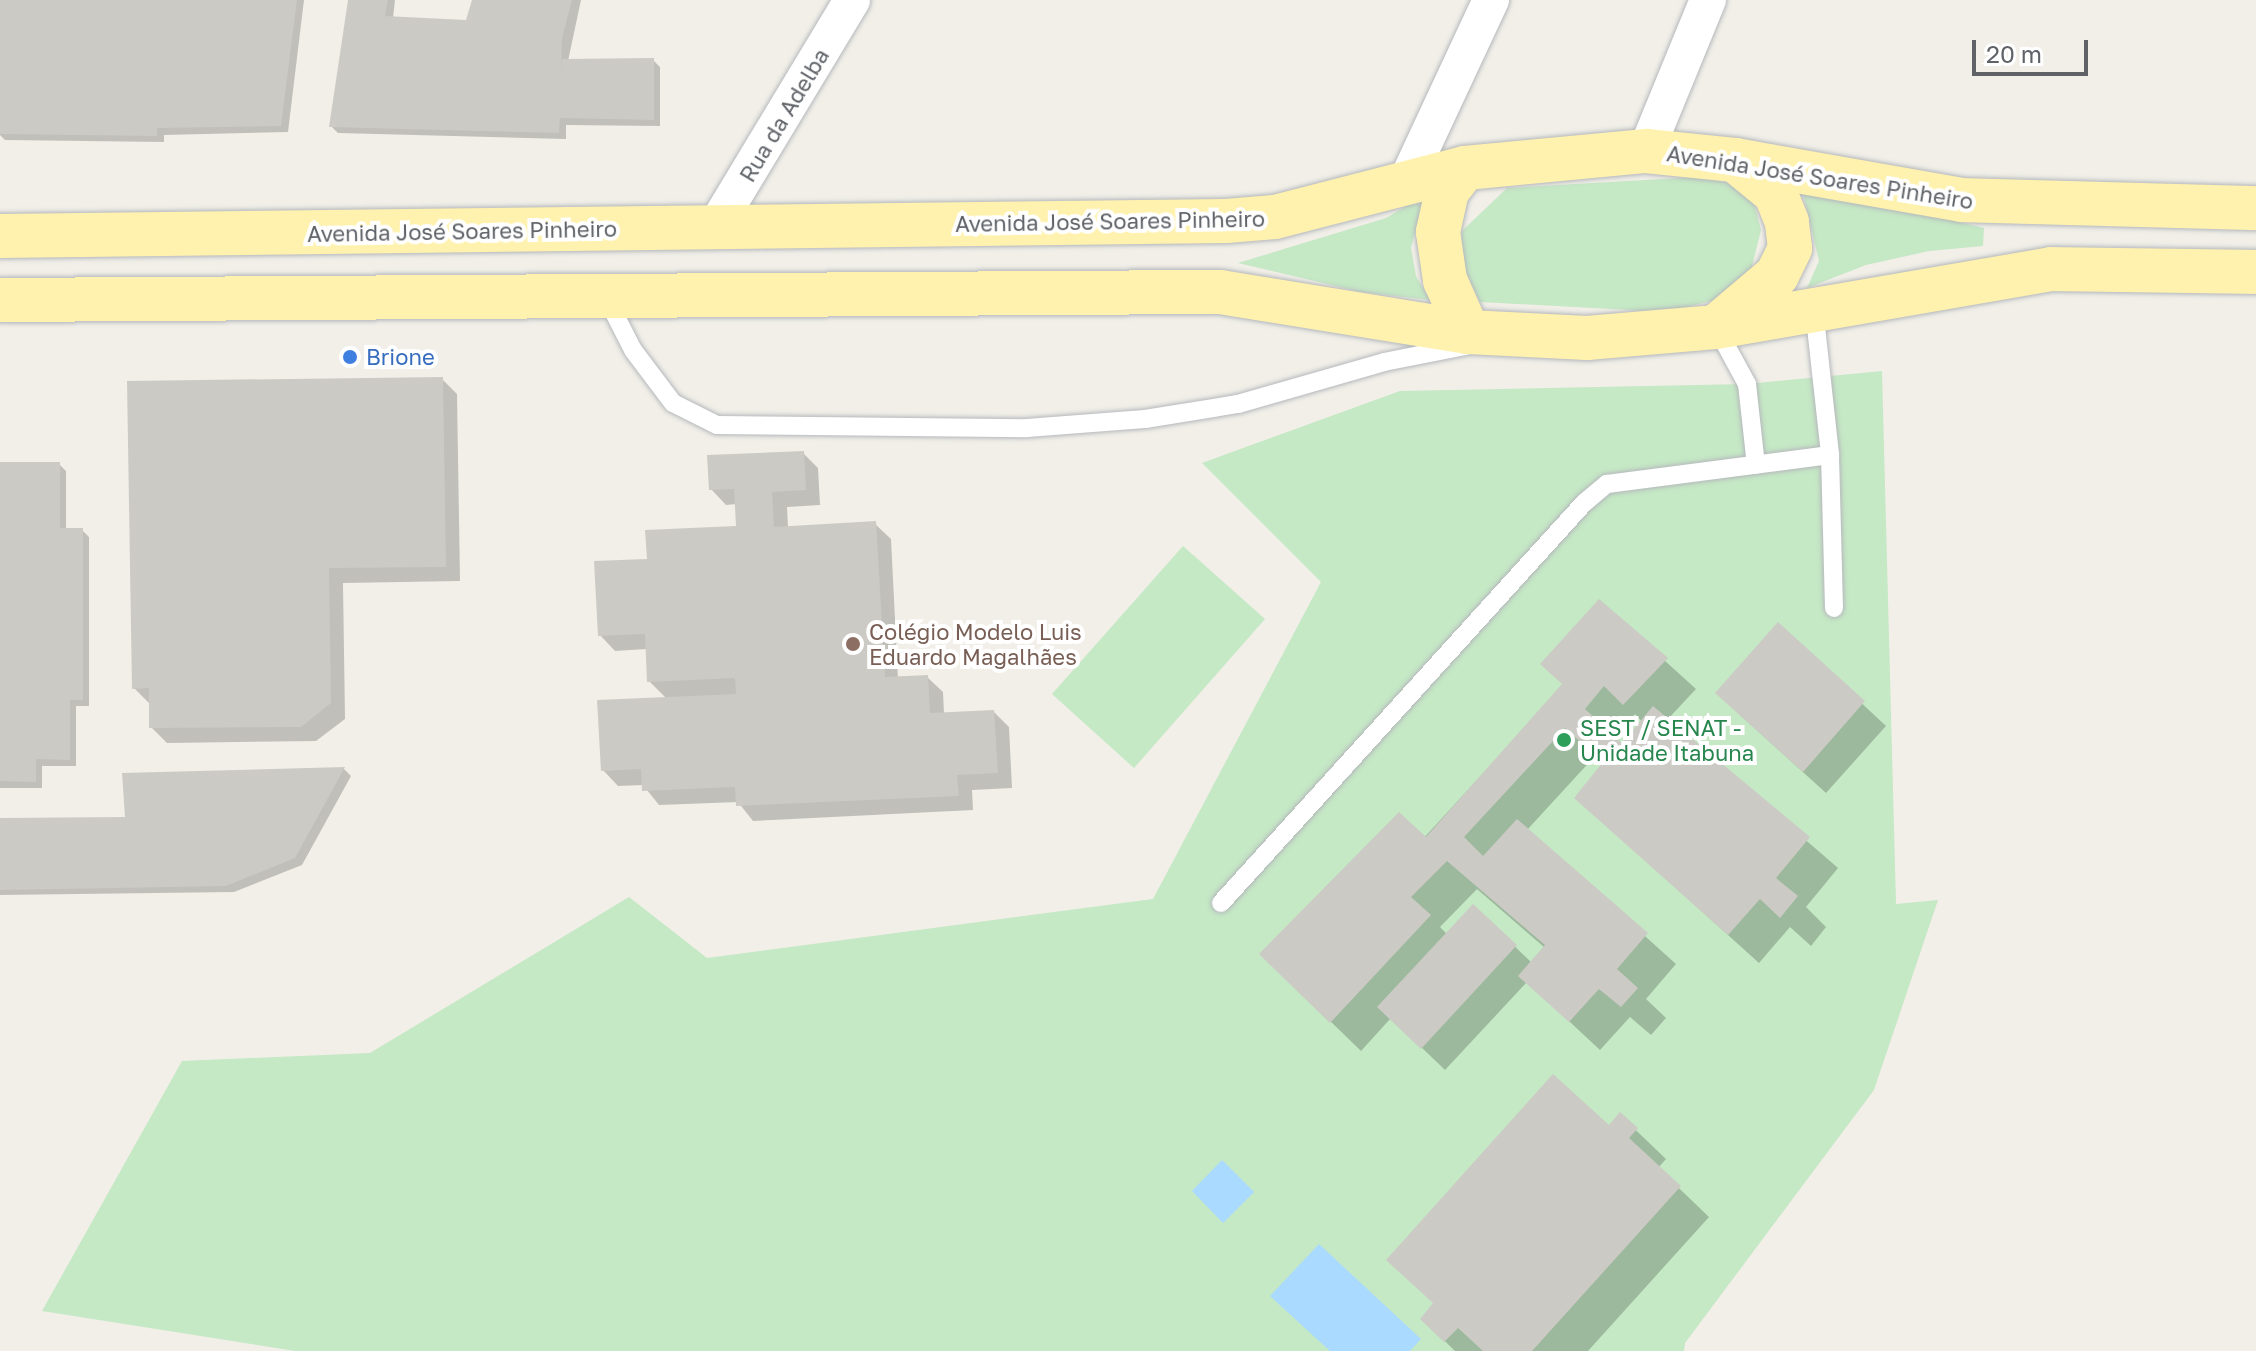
<!DOCTYPE html>
<meta charset="utf-8">
<style>
body{margin:0}
#map{position:relative;width:2256px;height:1351px;overflow:hidden;background:#f1efe8;font-family:"Golos Text",sans-serif}
div>[style]{position:absolute}
[style*='--x']{left:calc(var(--x)*1px);top:calc(var(--y)*1px);width:calc(var(--w)*1px);rotate:calc(var(--a)*1deg)}
.green>*{inset:0;background:#c5e8c5}
.water>*{inset:0;background:#aadaff}
.shadow>*{inset:0;background:#0003}
.building>*{inset:0;background:#cccac5}
.roads{filter:drop-shadow(0 0 2px #b5b8bc) drop-shadow(0 0 2px #b5b8bc)}
.service>*{height:18px;margin:-9px;padding:0 9px;transform-origin:9px;border-radius:9px;background:#fff}
.minor>*{height:36px;margin:-18px;padding:0 18px;transform-origin:18px;border-radius:18px;background:#fff}
.primary>*{height:44px;margin:-22px;padding:0 22px;transform-origin:22px;border-radius:22px;background:#fff2af}
.dots>*{width:22px;height:22px;translate:-50% -50%;box-sizing:border-box;border:4px solid #fff;border-radius:50%}
span{translate:-50% -50%;white-space:nowrap;text-align:center;line-height:1.15;-webkit-text-stroke:8px #fff;paint-order:stroke}
.street-label{font-size:22px;color:#5f6368}
.shop-label{font-size:22px;color:#366cbe}
.left{translate:0 -50%;text-align:left}
.education-label{font-size:22px;color:#785e54}
.leisure-label{font-size:22px;color:#27864d}
.scale{position:absolute;left:1972px;top:40px;width:116px;height:36px;box-sizing:border-box;border:4px solid #5f6368;border-top:0;padding-left:10px;font-size:24px;line-height:28px;white-space:nowrap;color:#5f6368;-webkit-text-stroke:6px #fff;paint-order:stroke}
</style>
<div id="map">
<div class="green">
<div style="clip-path:polygon(1697px 177px,1734px 184px,1754px 203px,1761px 230px,1751px 270px,1728px 297px,1666px 312px,1480px 302px,1461px 263px,1462px 231px,1507px 188px)"></div>
<div style="clip-path:polygon(1803px 193px,1897px 207px,1984px 228px,1983px 246px,1929px 251px,1866px 265px,1807px 288px,1819px 261px)"></div>
<div style="clip-path:polygon(1425px 195px,1411px 248px,1416px 276px,1430px 300px,1361px 292px,1238px 263px,1386px 218px)"></div>
<div style="clip-path:polygon(1882px 371px,1896px 904px,1938px 900px,1874px 1090px,1685px 1343px,1684px 1351px,295px 1351px,42px 1311px,182px 1061px,370px 1053px,629px 897px,707px 958px,1153px 899px,1321px 582px,1202px 463px,1400px 391px,1747px 384px)"></div>
<div style="clip-path:polygon(1183px 546px,1265px 619px,1134px 768px,1052px 694px)"></div>
</div>
<div class="water">
<div style="clip-path:polygon(1222px 1160px,1254px 1192px,1223px 1223px,1192px 1191px)"></div>
<div style="clip-path:polygon(1319px 1244px,1421px 1339px,1410px 1351px,1330px 1351px,1270px 1296px)"></div>
</div>
<div class="shadow">
<div style="clip-path:polygon(0 0,304px 0,288px 132px,164px 135px,164px 142px,5px 140px,0 135px)"></div>
<div style="clip-path:polygon(350px 0,395px 0,393px 18px,467px 22px,474px 0,581px 0,568px 61px,653px 60px,660px 67px,660px 126px,566px 125px,566px 139px,338px 133px,331px 126px)"></div>
<div style="clip-path:polygon(442px 379px,457px 394px,460px 581px,343px 583px,345px 719px,316px 741px,167px 743px,151px 727px,149px 703px,134px 688px)"></div>
<div style="clip-path:polygon(803px 453px,818px 468px,820px 505px,787px 507px,788px 528px,875px 524px,891px 539px,898px 679px,927px 677px,943px 692px,944px 714px,994px 712px,1009px 727px,1012px 788px,972px 790px,973px 810px,753px 821px,738px 802px,659px 805px,643px 785px,618px 786px,603px 770px,667px 699px,649px 681px,647px 649px,615px 651px,600px 635px,649px 561px,738px 527px,737px 504px,726px 505px,711px 489px)"></div>
<div style="clip-path:polygon(0 464px,59px 464px,66px 471px,66px 530px,82px 530px,89px 537px,89px 706px,76px 706px,76px 766px,42px 766px,42px 788px,0 788px)"></div>
<div style="clip-path:polygon(evenodd,1599px 601px,1696px 689px,1667px 720px,1838px 868px,1806px 907px,1826px 927px,1811px 946px,1790px 927px,1759px 963px,1576px 798px,1604px 764px,1595px 756px,1527px 830px,1676px 964px,1646px 999px,1666px 1018px,1651px 1035px,1630px 1017px,1600px 1050px,1527px 982px,1445px 1070px,1391px 1018px,1361px 1051px,1291px 983px,1564px 685px,1599px 601px,1635px 714px,1642px 722px,1622px 746px,1614px 739px,1635px 714px,1599px 601px,1477px 889px,1545px 948px,1532px 963px,1473px 906px,1447px 934px,1440px 927px,1477px 889px)"></div>
<div style="clip-path:polygon(1778px 625px,1886px 726px,1826px 793px,1740px 715px)"></div>
<div style="clip-path:polygon(344px 769px,351px 776px,302px 865px,234px 892px,0 895px,0 820px,127px 819px,124px 775px)"></div>
<div style="clip-path:polygon(1620px 1115px,1666px 1159px,1658px 1168px,1709px 1217px,1588px 1351px,1455px 1351px,1422px 1319px)"></div>
</div>
<div class="building">
<div style="clip-path:polygon(0 0,297px 0,281px 126px,157px 128px,157px 136px,0 134px)"></div>
<div style="clip-path:polygon(348px 0,388px 0,385px 16px,466px 20px,472px 0,572px 0,562px 38px,561px 73px,562px 59px,654px 58px,654px 120px,560px 118px,559px 133px,329px 127px)"></div>
<div style="clip-path:polygon(443px 377px,446px 567px,329px 568px,331px 703px,301px 727px,149px 728px,149px 688px,132px 689px,127px 381px)"></div>
<div style="clip-path:polygon(804px 451px,806px 490px,772px 492px,774px 527px,876px 521px,885px 677px,928px 675px,930px 713px,994px 710px,998px 773px,957px 775px,959px 796px,736px 806px,735px 787px,642px 791px,641px 769px,601px 771px,597px 700px,736px 694px,735px 678px,647px 682px,645px 634px,598px 636px,594px 561px,647px 559px,645px 530px,736px 526px,734px 489px,709px 490px,707px 455px)"></div>
<div style="clip-path:polygon(0 462px,60px 462px,60px 528px,83px 528px,83px 700px,70px 700px,70px 760px,36px 759px,36px 782px,0 781px)"></div>
<div style="clip-path:polygon(1599px 599px,1668px 658px,1623px 705px,1604px 686px,1585px 709px,1622px 743px,1653px 706px,1810px 837px,1776px 878px,1798px 896px,1780px 918px,1760px 899px,1728px 935px,1574px 798px,1603px 762px,1565px 728px,1464px 837px,1483px 856px,1517px 819px,1648px 933px,1617px 969px,1638px 988px,1621px 1007px,1599px 989px,1569px 1022px,1518px 976px,1545px 945px,1447px 861px,1411px 897px,1431px 915px,1330px 1023px,1259px 954px,1399px 812px,1426px 837px,1562px 684px,1540px 664px)"></div>
<div style="clip-path:polygon(1778px 622px,1865px 701px,1803px 772px,1715px 693px)"></div>
<div style="clip-path:polygon(345px 767px,295px 858px,226px 886px,0 890px,0 818px,125px 817px,122px 773px)"></div>
<div style="clip-path:polygon(1473px 904px,1517px 945px,1421px 1049px,1377px 1007px)"></div>
<div style="clip-path:polygon(1553px 1074px,1609px 1125px,1620px 1112px,1638px 1128px,1629px 1138px,1681px 1186px,1532px 1351px,1483px 1351px,1458px 1328px,1444px 1342px,1420px 1319px,1433px 1303px,1386px 1260px)"></div>
</div>
<div class="roads">
<div class="service">
<div style="--x:607;--y:299;--w:57;--a:63"></div>
<div style="--x:633;--y:350;--w:66;--a:53"></div>
<div style="--x:673;--y:403;--w:49;--a:26.6"></div>
<div style="--x:717;--y:425;--w:310;--a:0.6"></div>
<div style="--x:1027;--y:428;--w:118;--a:-4.4"></div>
<div style="--x:1145;--y:419;--w:94;--a:-9.2"></div>
<div style="--x:1238;--y:404;--w:152;--a:-16"></div>
<div style="--x:1384;--y:362;--w:83;--a:-11.2"></div>
<div style="--x:1814;--y:309;--w:147;--a:83.7"></div>
<div style="--x:1716;--y:327;--w:65;--a:61.5"></div>
<div style="--x:1747;--y:384;--w:81;--a:83.7"></div>
<div style="--x:1221;--y:903;--w:540;--a:-47.78"></div>
<div style="--x:1584;--y:503;--w:30;--a:-40"></div>
<div style="--x:1607;--y:484;--w:225;--a:-7.4"></div>
<div style="--x:1830;--y:455;--w:153;--a:88.5"></div>
</div>
<div class="minor">
<div style="--x:1646;--y:151;--w:163;--a:-67.7"></div>
<div style="--x:1407;--y:180;--w:199;--a:-65"></div>
<div style="--x:714;--y:229;--w:267;--a:-58.9"></div>
</div>
<div class="primary">
<div style="--x:1465;--y:168;--w:29;--a:128"></div>
<div style="--x:1447;--y:191;--w:42;--a:102.4"></div>
<div style="--x:1438;--y:232;--w:49;--a:81.7"></div>
<div style="--x:1445;--y:280;--w:57;--a:66.1"></div>
<div style="--x:0;--y:236;--w:1226;--a:-0.7"></div>
<div style="--x:1226;--y:221;--w:49;--a:-4.7"></div>
<div style="--x:1275;--y:217;--w:196;--a:-14.5"></div>
<div style="--x:1465;--y:168;--w:182;--a:-5.4"></div>
<div style="--x:1646;--y:151;--w:89;--a:5.8"></div>
<div style="--x:1735;--y:160;--w:230;--a:10"></div>
<div style="--x:1962;--y:200;--w:294;--a:1.6"></div>
<div style="--x:0;--y:300;--w:1220;--a:-0.38"></div>
<div style="--x:1220;--y:292;--w:251;--a:9.2"></div>
<div style="--x:1468;--y:332;--w:119;--a:2.9"></div>
<div style="--x:1587;--y:338;--w:129;--a:-4.9"></div>
<div style="--x:1716;--y:327;--w:340;--a:-9.8"></div>
<div style="--x:2051;--y:269;--w:205;--a:0.8"></div>
<div style="--x:1718;--y:325;--w:77;--a:-40.3"></div>
<div style="--x:1777;--y:275;--w:30;--a:-64"></div>
<div style="--x:1790;--y:248;--w:26;--a:-97"></div>
<div style="--x:1787;--y:222;--w:31;--a:-112"></div>
<div style="--x:1775;--y:193;--w:52;--a:-140.5"></div>
</div>
</div>
<div class="dots">
<div style="left:350px;top:357px;background:#3f7fe0"></div>
<div style="left:853px;top:644px;background:#8d6e63"></div>
<div style="left:1564px;top:740px;background:#2e9e5b"></div>
</div>
<div class="street-label">
<span style="left:784px;top:115px;rotate:-59deg">Rua da Adelba</span>
<span style="left:1820px;top:177px;rotate:9deg">Avenida José Soares Pinheiro</span>
<span style="left:1110px;top:221px;rotate:-1deg">Avenida José Soares Pinheiro</span>
<span style="left:462px;top:231px;rotate:-1deg">Avenida José Soares Pinheiro</span>
</div>
<div class="shop-label">
<span class="left" style="left:366px;top:357px">Brione</span>
</div>
<div class="education-label">
<span class="left" style="left:869px;top:644px">Colégio Modelo Luis<br>Eduardo Magalhães</span>
</div>
<div class="leisure-label">
<span class="left" style="left:1580px;top:740px">SEST / SENAT -<br>Unidade Itabuna</span>
</div>
<div class="scale">20 m</div>
</div>
